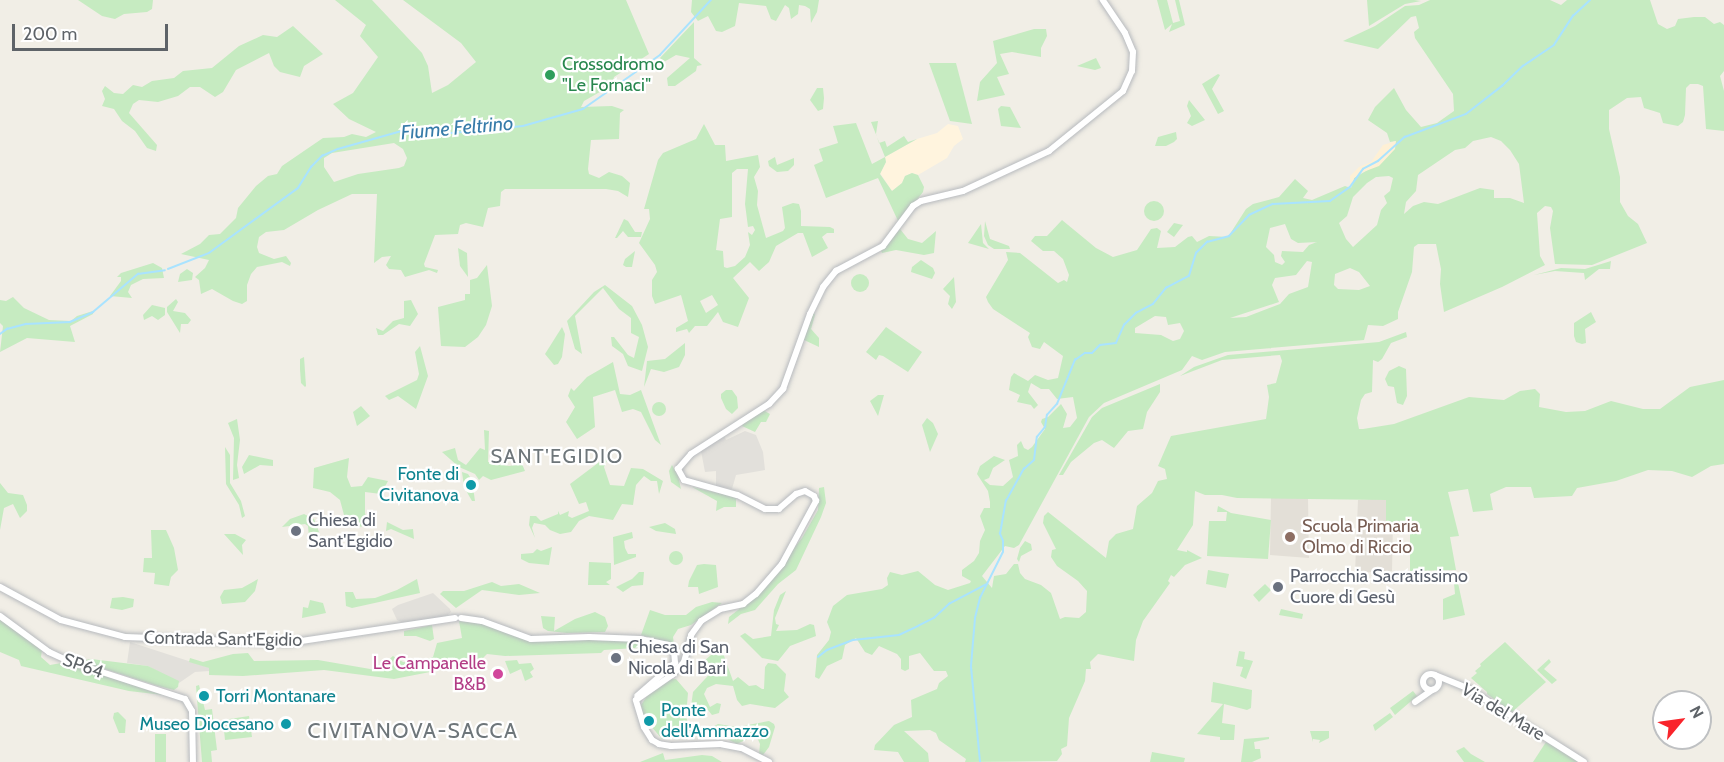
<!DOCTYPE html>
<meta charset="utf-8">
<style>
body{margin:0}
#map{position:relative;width:1724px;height:762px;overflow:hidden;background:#f1eee6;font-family:Cabin,sans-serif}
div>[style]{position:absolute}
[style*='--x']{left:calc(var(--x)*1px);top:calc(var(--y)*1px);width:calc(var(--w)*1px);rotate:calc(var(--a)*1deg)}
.commercial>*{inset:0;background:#fff4de}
.industrial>*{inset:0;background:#e2e0db}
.education>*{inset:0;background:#e3dfd7}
.green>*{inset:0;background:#c6ebc1}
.round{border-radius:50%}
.sand>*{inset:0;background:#fef0d5}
.stream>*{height:1.5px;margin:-0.75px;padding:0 0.75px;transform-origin:0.75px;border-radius:0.75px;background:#a9e3ff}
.roads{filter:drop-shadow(0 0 2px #b7babe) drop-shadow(0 0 2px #b7babe)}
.minor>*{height:6px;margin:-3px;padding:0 3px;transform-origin:3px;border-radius:3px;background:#fff}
.minor>.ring{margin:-3px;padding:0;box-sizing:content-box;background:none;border:6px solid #fff;border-radius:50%}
.dots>*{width:16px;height:16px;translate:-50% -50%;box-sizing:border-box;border:3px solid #fff;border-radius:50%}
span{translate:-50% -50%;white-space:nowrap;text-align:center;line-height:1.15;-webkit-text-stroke:4.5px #fff;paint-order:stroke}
.leisure-label{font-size:18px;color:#27864d}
.left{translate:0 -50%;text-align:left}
.culture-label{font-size:18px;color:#0d838f}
.right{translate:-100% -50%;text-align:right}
.worship-label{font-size:18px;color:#5b616d}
.education-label{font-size:18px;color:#785e54}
.street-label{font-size:18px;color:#5e6368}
.hotel-label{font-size:18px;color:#b23c85}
.water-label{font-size:20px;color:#367ba9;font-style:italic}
.neighbourhood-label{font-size:20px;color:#6e767a;letter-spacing:1.5px}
.quarter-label{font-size:21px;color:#6e767a;letter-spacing:1.5px}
.north{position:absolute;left:1652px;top:690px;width:60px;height:60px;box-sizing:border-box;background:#fff;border:2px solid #bfc1c3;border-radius:50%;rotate:61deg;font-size:16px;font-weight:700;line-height:24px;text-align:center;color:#5e6368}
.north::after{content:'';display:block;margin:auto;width:21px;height:27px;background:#f9242b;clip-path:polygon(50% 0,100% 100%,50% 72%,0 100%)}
.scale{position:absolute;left:12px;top:24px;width:156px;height:27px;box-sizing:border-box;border:3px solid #5e6368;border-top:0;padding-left:8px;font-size:18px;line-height:21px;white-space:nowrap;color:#5e6368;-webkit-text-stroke:4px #fff;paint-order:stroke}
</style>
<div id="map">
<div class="commercial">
<div style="clip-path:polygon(948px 124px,958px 126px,963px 139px,954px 146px,947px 158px,918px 175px,912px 173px,905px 176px,902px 183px,892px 191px,880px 173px,886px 162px,885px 157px,917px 139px,937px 133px)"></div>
</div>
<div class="industrial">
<div style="clip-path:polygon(745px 431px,756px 435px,763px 452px,765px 470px,736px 475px,732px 489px,716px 486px,716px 471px,705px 472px,701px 451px,723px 433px,726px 440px)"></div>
<div style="clip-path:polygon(433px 593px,450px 609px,451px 612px,444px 618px,406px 624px,397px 620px,392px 609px,398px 605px)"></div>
<div style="clip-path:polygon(130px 642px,210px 668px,209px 671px,195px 672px,179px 683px,148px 666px,127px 663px)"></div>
</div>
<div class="education">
<div style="clip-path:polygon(1271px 497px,1308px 498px,1309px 558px,1270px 555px)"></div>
<div style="clip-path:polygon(1374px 499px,1386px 500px,1386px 522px,1393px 522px,1392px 571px,1355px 573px,1358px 500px)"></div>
</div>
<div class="green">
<div style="clip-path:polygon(78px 0,153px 0,152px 9px,147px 12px,124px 14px,115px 19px,102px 16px)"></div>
<div style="clip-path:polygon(evenodd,335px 0,372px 0,422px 53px,428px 66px,432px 93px,448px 85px,476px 62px,461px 43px,403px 0,626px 0,649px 54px,614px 77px,612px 85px,584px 101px,581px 107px,612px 106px,624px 110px,620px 113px,619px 139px,591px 140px,588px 169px,589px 174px,599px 178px,609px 172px,622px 176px,630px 183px,628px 197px,618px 191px,606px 189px,505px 189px,501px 192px,500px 206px,488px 208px,483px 227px,466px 223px,460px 225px,458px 234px,435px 235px,424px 264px,425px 267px,438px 270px,437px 273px,429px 270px,405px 277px,401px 270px,389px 269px,386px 265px,391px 256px,382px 257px,374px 263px,377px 194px,352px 194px,318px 210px,284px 230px,266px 232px,259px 237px,257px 247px,259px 253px,274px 259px,286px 256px,291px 263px,290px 266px,282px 262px,257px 267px,251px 274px,247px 285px,247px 301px,242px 304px,233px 301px,212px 289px,201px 294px,199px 280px,195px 277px,205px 268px,209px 260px,181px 254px,200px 244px,209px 235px,220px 234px,236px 218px,238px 208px,256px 186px,268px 176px,277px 174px,282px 166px,323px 138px,344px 137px,352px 134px,366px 137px,376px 132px,349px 119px,333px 104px,353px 93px,378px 57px,360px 36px,366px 25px,335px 0,394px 143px,403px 149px,407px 158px,404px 166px,399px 168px,358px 174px,334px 182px,324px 167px,324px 158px,332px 153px,394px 143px)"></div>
<div style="clip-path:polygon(692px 0,819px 0,817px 12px,811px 23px,810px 9px,805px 6px,799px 5px,798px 14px,791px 19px,789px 8px,785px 5px,776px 21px,771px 19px,766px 6px,739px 3px,735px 26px,722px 32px,716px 31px,708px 16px,698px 21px,691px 12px)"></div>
<div style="clip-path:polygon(1157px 0,1167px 0,1173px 23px,1180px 21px,1175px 0,1179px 0,1185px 25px,1169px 32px,1172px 24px,1165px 30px)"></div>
<div style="clip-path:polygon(1367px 0,1414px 0,1421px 1px,1405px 4px,1369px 26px)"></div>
<div style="clip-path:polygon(evenodd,1430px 0,1550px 0,1561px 5px,1567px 0,1650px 0,1658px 24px,1667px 29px,1675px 26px,1678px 19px,1694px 17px,1705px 17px,1714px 24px,1720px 22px,1724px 25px,1724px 71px,1720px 76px,1724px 91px,1724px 131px,1706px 129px,1703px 86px,1698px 84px,1690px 84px,1686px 88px,1685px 115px,1683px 122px,1678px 126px,1663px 123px,1660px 113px,1644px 108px,1641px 97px,1627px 98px,1609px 110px,1609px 129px,1620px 177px,1620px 202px,1628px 216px,1638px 224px,1647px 243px,1592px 265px,1555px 264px,1550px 228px,1553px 211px,1551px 207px,1545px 206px,1537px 213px,1540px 256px,1545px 265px,1502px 287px,1444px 312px,1440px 284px,1441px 269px,1436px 244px,1418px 244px,1414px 247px,1412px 272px,1398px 312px,1398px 319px,1383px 326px,1368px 325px,1364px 340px,1225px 352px,1202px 360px,1192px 356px,1182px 370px,1104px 403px,1089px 417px,1019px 545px,1014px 548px,1005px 546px,982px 576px,992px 588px,994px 576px,1006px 574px,1014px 564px,1018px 564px,1020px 573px,1025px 579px,1041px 585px,1051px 593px,1060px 619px,1065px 617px,1079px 618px,1086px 612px,1087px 591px,1078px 581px,1057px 566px,1051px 557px,1052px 550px,1056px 549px,1043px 523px,1044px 516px,1048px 512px,1106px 558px,1109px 541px,1116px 534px,1133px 529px,1137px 506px,1152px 493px,1158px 481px,1167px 479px,1165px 469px,1158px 466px,1171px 436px,1266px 419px,1269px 397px,1267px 385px,1276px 383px,1282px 361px,1280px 355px,1222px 360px,1180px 376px,1194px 367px,1228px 355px,1379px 342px,1406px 332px,1407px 337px,1391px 343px,1382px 359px,1378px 362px,1373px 360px,1372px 392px,1365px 394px,1361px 400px,1357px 418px,1359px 429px,1363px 429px,1394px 424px,1469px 397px,1504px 400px,1520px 391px,1535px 389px,1540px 394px,1539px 407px,1566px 412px,1585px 411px,1611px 401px,1643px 409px,1660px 409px,1690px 387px,1724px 380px,1724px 464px,1711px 466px,1692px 477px,1672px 471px,1648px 470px,1616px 481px,1577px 488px,1572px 496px,1534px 498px,1531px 487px,1506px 487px,1490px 494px,1493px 510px,1473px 512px,1468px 489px,1448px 492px,1459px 536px,1450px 537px,1456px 570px,1410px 571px,1410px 530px,1393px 529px,1393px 523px,1386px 522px,1386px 500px,1237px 498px,1222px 495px,1205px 495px,1195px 491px,1193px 525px,1177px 550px,1187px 552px,1187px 550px,1202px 558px,1185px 565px,1174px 577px,1171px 575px,1168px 581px,1170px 583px,1143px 621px,1136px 640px,1134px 661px,1098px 654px,1090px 662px,1091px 669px,1086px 669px,1085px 681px,1069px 718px,1067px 746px,1061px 749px,1062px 754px,1057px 761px,965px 762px,966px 759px,939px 740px,936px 733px,930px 730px,904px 731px,928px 753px,929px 762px,904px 762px,898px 752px,874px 750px,875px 745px,894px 725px,912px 717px,911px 700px,937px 689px,939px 683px,948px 676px,946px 671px,934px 671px,920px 653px,909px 656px,909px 669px,905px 671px,901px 669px,901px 659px,897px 654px,879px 646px,872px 655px,865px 652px,856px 638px,845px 645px,842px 659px,827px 666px,819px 679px,815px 677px,817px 655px,829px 640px,831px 632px,827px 622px,833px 606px,847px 595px,882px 589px,888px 585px,887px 578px,890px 572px,902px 575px,918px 571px,935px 585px,948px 590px,970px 583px,971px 581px,962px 576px,962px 570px,974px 561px,979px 553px,980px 541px,985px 530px,980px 516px,984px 508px,990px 508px,990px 502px,988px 491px,977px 474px,980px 466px,994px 456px,1005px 460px,993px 468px,989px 478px,984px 480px,990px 485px,1003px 486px,1013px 477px,1009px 460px,1018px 456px,1017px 445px,1021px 441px,1024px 448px,1028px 450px,1032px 447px,1045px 429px,1041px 422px,1042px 419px,1048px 417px,1061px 404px,1067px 414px,1063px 428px,1070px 427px,1077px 418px,1073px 397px,1057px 399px,1049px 389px,1041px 389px,1031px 383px,1028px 392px,1038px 405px,1034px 409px,1031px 405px,1017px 402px,1020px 395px,1009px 390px,1011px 377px,1014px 373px,1028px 381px,1035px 375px,1048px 380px,1058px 378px,1063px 356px,1044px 342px,1040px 349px,1032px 347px,1028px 337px,1030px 333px,993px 309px,988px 302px,986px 297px,1008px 260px,1006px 252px,1020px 253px,1058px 283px,1064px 280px,1067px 282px,1069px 275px,1063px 259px,1054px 251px,1043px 251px,1031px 241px,1035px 236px,1047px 236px,1062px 220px,1096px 248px,1113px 257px,1137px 250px,1151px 229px,1157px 228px,1161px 231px,1157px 248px,1175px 247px,1188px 237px,1192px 236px,1197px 242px,1209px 236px,1228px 237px,1246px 209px,1253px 204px,1279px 197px,1295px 179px,1308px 191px,1303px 198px,1312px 200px,1345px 186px,1351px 188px,1354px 178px,1383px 161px,1396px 141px,1390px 142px,1387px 133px,1368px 120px,1375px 107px,1394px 88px,1406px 110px,1421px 127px,1437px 123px,1454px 111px,1453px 94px,1415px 38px,1414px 32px,1419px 28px,1416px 16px,1411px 17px,1378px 49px,1343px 41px,1375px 26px,1405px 6px,1419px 5px,1430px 0,1491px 137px,1501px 141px,1510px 150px,1519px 164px,1524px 203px,1510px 198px,1494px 198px,1494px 190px,1480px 188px,1438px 204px,1424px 202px,1413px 206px,1404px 214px,1406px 202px,1416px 191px,1418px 175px,1455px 150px,1465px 148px,1473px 141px,1491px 137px,1430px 0,1389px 176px,1393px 178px,1390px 191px,1384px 196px,1387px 203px,1381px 210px,1377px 225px,1353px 247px,1346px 239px,1339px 223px,1347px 216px,1353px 197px,1367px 183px,1376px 177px,1389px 176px,1430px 0,1285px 224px,1291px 239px,1298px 243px,1317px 242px,1309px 245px,1303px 252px,1282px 251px,1281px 256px,1285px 262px,1282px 265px,1275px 262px,1274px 255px,1266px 247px,1270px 228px,1285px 224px,1430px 0,1307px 261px,1312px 262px,1308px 287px,1289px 294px,1280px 304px,1246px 317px,1230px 318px,1279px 302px,1272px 285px,1275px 278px,1296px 275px,1307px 261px,1430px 0,1350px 268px,1359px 272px,1370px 286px,1359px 290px,1338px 289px,1334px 285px,1335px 274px,1350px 268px,1430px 0,1155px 316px,1166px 317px,1168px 325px,1180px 323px,1184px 331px,1180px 339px,1173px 341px,1161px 335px,1135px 333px,1135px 328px,1155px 316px)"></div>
<div style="clip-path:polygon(694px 22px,694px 58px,702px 65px,697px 66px,696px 71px,675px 86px,668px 86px,667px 78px,690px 58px,676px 55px,664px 62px,660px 58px)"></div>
<div style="clip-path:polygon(293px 26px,323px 54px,304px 66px,300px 77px,280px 72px,274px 66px,269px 53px,236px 70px,223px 92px,215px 97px,200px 87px,190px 87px,178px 96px,158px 102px,139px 100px,133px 104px,129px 113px,157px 145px,156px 151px,147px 148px,135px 131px,122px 121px,114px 109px,102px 106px,105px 99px,102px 91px,105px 86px,114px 93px,123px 94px,133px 85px,142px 87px,152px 81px,174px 78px,183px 71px,212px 68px,239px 46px,263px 35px,277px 37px)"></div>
<div style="clip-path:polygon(1034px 29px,1046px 29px,1047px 36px,1041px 48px,1041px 57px,1012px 52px,1000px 54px,1009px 74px,997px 77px,1005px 95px,977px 101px,980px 82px,997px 63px,993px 41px)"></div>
<div style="clip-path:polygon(1096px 58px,1101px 68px,1095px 70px,1077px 66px)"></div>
<div style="clip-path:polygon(929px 63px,956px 63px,972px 124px,950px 121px)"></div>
<div style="clip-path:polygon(1218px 74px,1220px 75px,1212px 89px,1224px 111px,1218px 114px,1202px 84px)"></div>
<div style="clip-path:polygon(817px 88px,823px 88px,824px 98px,823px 109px,818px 111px,810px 100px)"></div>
<div style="clip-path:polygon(1189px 100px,1205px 120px,1192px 126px,1187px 123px,1191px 116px,1187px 106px)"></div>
<div style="clip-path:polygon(1001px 106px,1010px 107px,1021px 128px,1001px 126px,998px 109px)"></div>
<div style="clip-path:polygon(878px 121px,876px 134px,879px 143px,885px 141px,887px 147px,904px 136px,908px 142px,917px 139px,885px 157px,886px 162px,880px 174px,892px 191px,902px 183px,905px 176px,912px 173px,918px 175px,924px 187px,923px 192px,899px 223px,878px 178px,826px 198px,814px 165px,823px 161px,819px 149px,838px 143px,833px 126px,856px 123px,872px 164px,885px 157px,871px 122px)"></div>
<div style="clip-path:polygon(evenodd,704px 124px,715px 145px,725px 145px,726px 161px,758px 155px,760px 167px,754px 177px,758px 191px,757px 205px,766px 238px,783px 231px,785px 228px,782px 207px,793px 203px,799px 204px,801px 211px,801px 226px,830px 227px,834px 229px,834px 233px,827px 233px,822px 237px,828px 248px,812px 257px,803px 233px,798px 233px,776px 246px,769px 262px,759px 271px,750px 262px,733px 278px,749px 298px,738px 327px,723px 322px,718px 312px,707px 326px,695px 326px,689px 333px,687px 329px,676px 332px,676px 328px,688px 321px,681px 295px,655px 304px,652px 296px,652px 280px,657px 272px,655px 265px,639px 243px,650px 219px,649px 209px,644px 209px,658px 160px,663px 153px,696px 139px,704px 124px,737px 169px,748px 169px,745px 204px,748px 227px,753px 226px,755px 230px,752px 235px,748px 232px,750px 245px,745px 257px,735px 266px,727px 268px,724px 267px,723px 251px,716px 250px,720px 219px,732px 217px,732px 173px,737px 169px,704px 124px,712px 295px,718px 305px,706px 313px,700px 301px,712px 295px)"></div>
<div style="clip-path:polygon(1176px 132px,1177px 139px,1174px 142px,1166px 146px,1155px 146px,1158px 137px)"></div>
<div style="clip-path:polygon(775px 157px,777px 165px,794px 158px,794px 165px,788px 171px,777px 172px,769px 166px,768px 161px)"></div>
<div class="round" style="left:1144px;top:201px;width:20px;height:20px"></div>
<div style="clip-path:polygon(624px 219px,628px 221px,635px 232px,642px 232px,641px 237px,628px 237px,623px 231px,617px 238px,615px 238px)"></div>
<div style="clip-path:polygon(985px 221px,990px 239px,1009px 246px,1010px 249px,994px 249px,988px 245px,984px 236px)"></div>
<div style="clip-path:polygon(1174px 223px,1183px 225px,1174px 237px,1167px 232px)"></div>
<div style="clip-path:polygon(981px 224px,983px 243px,989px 249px,968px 243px)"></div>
<div style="clip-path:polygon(900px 229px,908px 239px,922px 243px,936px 231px,934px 253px,924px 255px,896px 250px,882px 253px,881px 250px)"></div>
<div style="clip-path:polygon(458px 248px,467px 253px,468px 277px,460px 266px)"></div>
<div style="clip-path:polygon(635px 251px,632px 267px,626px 267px,623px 265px,625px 259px)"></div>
<div style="clip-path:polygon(921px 260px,933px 268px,935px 273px,932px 279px,911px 272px,912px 267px)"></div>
<div style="clip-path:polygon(1611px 261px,1610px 269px,1599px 269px,1585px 280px,1584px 273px,1555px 271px,1534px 275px,1561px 268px,1585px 269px)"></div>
<div style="clip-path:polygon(153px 263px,162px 268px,164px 278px,143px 279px,131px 285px,128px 292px,132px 298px,110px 296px,121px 281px,121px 277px,117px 277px,121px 273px)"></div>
<div style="clip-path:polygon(487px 265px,492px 306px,486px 325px,478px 337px,465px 347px,441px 346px,438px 307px,465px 300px,465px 294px,470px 294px,470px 280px,477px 278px)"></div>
<div style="clip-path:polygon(187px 269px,193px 273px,192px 280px,178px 282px,180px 274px)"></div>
<div class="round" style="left:851px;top:274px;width:18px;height:18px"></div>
<div style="clip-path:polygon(954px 277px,956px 302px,952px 309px,948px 304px,950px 296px,943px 289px)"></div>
<div style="clip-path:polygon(605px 285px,632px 306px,642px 325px,648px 347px,642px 371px,628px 366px,623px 354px,612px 346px,611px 337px,614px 337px,628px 355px,634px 358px,639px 337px,631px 333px,631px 318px,619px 309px,603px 288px,575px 316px,582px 354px,575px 349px,567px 321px,594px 292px)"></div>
<div style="clip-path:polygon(13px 297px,24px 308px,49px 320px,71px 321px,77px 316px,93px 311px,93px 314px,70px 326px,75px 342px,27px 338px,0 352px,3px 326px,0 323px,0 300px,6px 301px)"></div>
<div style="clip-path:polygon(176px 299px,178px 302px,173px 311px,185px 313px,191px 320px,188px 324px,181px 324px,180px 333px,167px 312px,167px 307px)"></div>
<div style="clip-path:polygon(411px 300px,418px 314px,410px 326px,399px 324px,383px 335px,378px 335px,376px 328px,383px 331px,393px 321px,404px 318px,404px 301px)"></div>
<div style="clip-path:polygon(152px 305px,165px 308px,165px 315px,158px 320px,152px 316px,144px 320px,143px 315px)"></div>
<div style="clip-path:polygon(813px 310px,815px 315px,811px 329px,819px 338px,819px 347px,802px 339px)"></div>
<div style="clip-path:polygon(1591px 312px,1596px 322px,1585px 329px,1586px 343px,1582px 344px,1576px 342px,1574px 336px,1574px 323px)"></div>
<div style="clip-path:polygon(562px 327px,565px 334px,562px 357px,558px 364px,554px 365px,545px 354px)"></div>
<div style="clip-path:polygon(886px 327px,922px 352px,908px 372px,883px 356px,879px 355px,876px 360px,866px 352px)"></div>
<div style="clip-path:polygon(685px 343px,685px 355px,679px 367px,664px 372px,651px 369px,644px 387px,647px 361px,665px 359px)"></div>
<div style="clip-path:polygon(420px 346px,428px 376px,416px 409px,398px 396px,389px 400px,385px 396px,417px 380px,419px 374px,415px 352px)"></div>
<div style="clip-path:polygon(304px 357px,306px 386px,305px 387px,301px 383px,300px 369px,300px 359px)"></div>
<div style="clip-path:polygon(613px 362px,620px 394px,630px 395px,641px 390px,661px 445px,655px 440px,641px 412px,633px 409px,622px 412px,615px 390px,593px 397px,595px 427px,577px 439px,566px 422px,575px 407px,568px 396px,571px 388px,574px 391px,587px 377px)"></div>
<div style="clip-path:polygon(1399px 366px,1406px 369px,1407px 396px,1403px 405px,1397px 403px,1394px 387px,1388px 386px,1385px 379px,1389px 371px)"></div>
<div style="clip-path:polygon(1160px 384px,1160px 392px,1147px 412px,1143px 429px,1128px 431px,1114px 448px,1102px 440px,1094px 443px,1071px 462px,1063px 475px,1059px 475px,1092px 417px,1102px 408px)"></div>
<div style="clip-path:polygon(726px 390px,732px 390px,737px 397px,738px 408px,732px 414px,726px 409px,721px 398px,721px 394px)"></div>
<div style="clip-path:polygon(878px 395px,884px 395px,878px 416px,870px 401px)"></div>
<div class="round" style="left:652px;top:402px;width:14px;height:14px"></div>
<div style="clip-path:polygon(361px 406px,370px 416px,357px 426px,353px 412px)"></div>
<div style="clip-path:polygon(763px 410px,770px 414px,766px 422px,761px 422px,755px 432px,742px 426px,744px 422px)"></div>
<div style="clip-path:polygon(927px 418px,933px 423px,938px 434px,930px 452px,922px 425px)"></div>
<div style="clip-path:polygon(237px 419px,240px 440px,237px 465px,239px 478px,233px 480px,234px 438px,228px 423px)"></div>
<div style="clip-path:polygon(484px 430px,489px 431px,488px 462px,509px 466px,522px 464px,525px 471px,491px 480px,483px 476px,479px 480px,475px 474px,459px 467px,442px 452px,455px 448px,458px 460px,466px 465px,480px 448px,485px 450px)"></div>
<div style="clip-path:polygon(225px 447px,230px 455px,230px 483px,241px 501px,245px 516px,242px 518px,239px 505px,226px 484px)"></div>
<div style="clip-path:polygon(610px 454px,604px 467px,610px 485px,624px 486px,631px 468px,643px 469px,663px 481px,659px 494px,657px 481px,651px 481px,644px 476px,636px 485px,633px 505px,622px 504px,613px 520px,589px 516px,579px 521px,571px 532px,560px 534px,550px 530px,545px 525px,534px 523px,532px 528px,535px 538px,529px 525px,530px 516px,536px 516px,541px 521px,558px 514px,558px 511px,560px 515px,569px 511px,568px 516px,572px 518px,589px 511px,586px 502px,579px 504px,570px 484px)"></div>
<div style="clip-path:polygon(249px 455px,273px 460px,273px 466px,260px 465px,244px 474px,242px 467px)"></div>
<div style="clip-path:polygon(349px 458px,347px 477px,351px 487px,362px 486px,368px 477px,388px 481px,381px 494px,365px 492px,365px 513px,369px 526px,354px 527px,351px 517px,344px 515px,340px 500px,330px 492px,313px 488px,314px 468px)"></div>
<div style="clip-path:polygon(672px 465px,678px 476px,681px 489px,671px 482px,669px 471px)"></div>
<div style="clip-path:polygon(462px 472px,468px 474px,472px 480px,475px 501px,472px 501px,464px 487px)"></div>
<div style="clip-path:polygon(0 483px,8px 493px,23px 495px,27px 505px,27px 511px,20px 518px,13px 504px,4px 508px,0 530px)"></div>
<div style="clip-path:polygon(692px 487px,736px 497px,736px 507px,724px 507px,716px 511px,717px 501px)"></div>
<div style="clip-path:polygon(824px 487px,826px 503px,821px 517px,796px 570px,778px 584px,755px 610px,741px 614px,728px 624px,729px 617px,756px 596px,802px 538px,818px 510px,819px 488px)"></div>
<div style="clip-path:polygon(1218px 506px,1231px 513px,1271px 520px,1268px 559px,1207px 556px,1209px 521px,1226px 521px,1227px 512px,1217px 512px)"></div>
<div style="clip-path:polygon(304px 514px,314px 519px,319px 532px,309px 537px,308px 526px,305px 524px,282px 527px,290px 519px)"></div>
<div style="clip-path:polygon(387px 522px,403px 530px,413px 529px,414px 539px,391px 529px,386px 531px)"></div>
<div style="clip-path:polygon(665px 523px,675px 529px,676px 534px,656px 531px,649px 527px)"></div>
<div style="clip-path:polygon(151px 530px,166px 530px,174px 548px,178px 570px,171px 577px,169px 586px,154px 584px,155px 573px,143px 572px,144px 558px,152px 558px)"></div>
<div style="clip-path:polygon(632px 532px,633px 538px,624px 541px,625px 548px,628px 554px,636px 554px,636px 557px,614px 565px,613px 537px)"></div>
<div style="clip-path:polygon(224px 534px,235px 534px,246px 540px,242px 545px,243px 555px)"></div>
<div style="clip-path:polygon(1025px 541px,1031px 544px,1032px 550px,1021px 556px,1019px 562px,1017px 559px,1020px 548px)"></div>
<div style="clip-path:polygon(552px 547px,549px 565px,529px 563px,521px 559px,521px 554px,533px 553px,537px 549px,541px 551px)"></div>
<div class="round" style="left:669px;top:551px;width:14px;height:14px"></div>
<div style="clip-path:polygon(589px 562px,611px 563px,611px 579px,606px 582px,610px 585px,588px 585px)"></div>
<div style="clip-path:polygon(704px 564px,716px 565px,718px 587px,699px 594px,698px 587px,688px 587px,689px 581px,697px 565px)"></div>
<div style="clip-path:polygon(1208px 570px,1229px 574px,1226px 588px,1206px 584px)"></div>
<div style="clip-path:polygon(639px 572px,644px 572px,643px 585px,632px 586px,623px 592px,616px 587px,632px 579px)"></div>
<div style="clip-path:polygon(258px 579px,255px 591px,245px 602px,222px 604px,220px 597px,224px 590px,242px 588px)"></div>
<div style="clip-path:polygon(417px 579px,420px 593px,352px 608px,346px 606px,345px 592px,353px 592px,356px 599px,375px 598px,397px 590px)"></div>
<div style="clip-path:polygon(492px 582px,501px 586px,519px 584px,540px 593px,519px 595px,482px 590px,456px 608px,440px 594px,443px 591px,464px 591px)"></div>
<div style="clip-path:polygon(1454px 583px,1458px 583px,1465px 615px,1443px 620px,1443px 599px,1455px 594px)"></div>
<div style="clip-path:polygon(1265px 584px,1271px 590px,1259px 602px,1253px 595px)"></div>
<div style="clip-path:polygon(786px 591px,775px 618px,776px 624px,779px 625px,776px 631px,797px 630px,810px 624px,814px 625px,816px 636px,790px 646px,778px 661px,762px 658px,740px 636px,745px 633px,753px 639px,771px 636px,774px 610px,780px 595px)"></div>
<div style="clip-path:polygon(123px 597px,134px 599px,133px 607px,122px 610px,110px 608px,112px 598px)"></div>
<div style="clip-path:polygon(310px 600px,323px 603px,326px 613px,302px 618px,303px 607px,308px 608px)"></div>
<div style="clip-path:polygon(712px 602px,722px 603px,691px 625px,678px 629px,673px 637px,674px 645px,641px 635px,650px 610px,665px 615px,686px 615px,696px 607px)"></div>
<div style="clip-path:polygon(1281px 609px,1303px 614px,1302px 619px,1279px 615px)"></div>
<div style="clip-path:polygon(595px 612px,605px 617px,608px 626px,605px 632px,567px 633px,548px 631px,543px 628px,541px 616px,555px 617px,554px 631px,575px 619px)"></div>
<div style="clip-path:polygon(0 617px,42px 650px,41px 657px,50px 665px,67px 662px,163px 695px,129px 691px,21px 666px,19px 660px,0 652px)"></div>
<div style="clip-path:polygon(459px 621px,481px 623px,531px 639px,651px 641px,651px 647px,604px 650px,601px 653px,505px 656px,487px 654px,483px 658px,458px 662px,430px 672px,394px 679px,324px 670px,243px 676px,209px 675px,209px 668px,189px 662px,190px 658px,203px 662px,233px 654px,248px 653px,254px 661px,318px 660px,376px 670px,393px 656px,403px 662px,415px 663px,433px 657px,437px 643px,462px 638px)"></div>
<div style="clip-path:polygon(432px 625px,434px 639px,430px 641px,416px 636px,404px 636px,404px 631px)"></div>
<div style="clip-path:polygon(1505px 642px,1546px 682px,1512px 712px,1487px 694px,1487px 692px,1471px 678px,1477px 673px,1475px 671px,1481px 666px,1480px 664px)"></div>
<div style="clip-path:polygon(1239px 651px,1245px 652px,1244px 659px,1253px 661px,1246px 679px,1240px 676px,1243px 667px,1236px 666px)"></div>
<div style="clip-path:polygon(723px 653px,733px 681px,738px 677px,749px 686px,756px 685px,762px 689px,764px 689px,765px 667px,768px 663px,776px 664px,786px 674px,784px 691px,789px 697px,775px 708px,750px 704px,742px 706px,737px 700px,733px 686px,716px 684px,707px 688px,704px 694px,710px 707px,717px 703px,721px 704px,719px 713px,712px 715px,708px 710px,690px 714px,693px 692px,717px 666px,704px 661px,711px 655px)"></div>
<div style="clip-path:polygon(91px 659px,148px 666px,179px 681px,178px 687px,174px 690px,158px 686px,80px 661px)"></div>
<div style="clip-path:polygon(1549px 659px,1551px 662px,1544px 669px,1557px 680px,1552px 684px,1537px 670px)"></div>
<div style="clip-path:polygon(517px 660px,519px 664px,531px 663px,534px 669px,530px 672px,533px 677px,525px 681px,521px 669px,510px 674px,505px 661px)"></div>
<div style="clip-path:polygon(672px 679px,676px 679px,688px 693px,686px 716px,690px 731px,683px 733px,682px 726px,670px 728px,671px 736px,662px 739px,644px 718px,641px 705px,647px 696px)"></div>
<div style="clip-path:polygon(1213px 682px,1252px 690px,1251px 708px,1247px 710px,1224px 704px,1222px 723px,1235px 725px,1234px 740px,1220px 740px,1220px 737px,1197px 734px,1223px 704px,1211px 702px)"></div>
<div style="clip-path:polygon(199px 685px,205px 710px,212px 709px,217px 750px,211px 751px,212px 762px,202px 762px,196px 686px)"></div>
<div style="clip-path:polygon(1413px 691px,1417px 696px,1395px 715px,1390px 708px)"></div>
<div style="clip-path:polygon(118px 712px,126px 720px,125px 733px,119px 733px,113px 718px,114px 713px)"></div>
<div style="clip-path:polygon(1390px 713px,1393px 717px,1375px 731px,1373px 725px)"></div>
<div style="clip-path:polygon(249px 716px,252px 737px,225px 740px,223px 720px)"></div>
<div style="clip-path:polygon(769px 721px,774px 724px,775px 727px,769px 747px,763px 755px,759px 754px,760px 744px,756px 735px,737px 744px,727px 739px,724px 731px,711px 728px,718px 724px,737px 727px)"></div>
<div style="clip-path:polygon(1310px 731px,1329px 731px,1329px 738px,1319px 743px,1320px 740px,1313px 739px,1313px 742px)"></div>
<div style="clip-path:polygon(155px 734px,166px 734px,166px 762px,155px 762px)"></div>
<div style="clip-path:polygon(1269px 737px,1269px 739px,1254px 742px,1255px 749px,1260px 749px,1261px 758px,1252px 762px,1241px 762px,1244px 739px)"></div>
<div style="clip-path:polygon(1546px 742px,1569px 755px,1578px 762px,1533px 762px)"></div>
<div style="clip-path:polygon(1464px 747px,1471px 754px,1485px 762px,1464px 762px,1456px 751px)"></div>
<div style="clip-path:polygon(1152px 752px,1185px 758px,1184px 762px,1150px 762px)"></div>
<div style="clip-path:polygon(663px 753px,665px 760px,702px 755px,712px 756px,722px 762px,640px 762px)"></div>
</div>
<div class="sand">
<div style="clip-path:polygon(1396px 141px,1395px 149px,1379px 166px,1363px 172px,1354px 178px,1352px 186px,1350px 184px,1350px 176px,1359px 167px,1371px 162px,1383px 145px)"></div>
</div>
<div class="stream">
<div style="--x:168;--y:269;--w:44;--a:-21.3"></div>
<div style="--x:209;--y:253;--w:110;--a:-36.1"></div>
<div style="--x:298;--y:188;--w:25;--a:-58"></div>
<div style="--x:311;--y:167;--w:16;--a:-45"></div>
<div style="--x:322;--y:156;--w:17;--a:-24"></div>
<div style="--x:338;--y:149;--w:74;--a:-15.7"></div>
<div style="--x:409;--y:129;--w:43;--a:5.3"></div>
<div style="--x:452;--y:133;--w:42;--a:-5.4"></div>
<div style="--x:494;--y:129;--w:29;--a:-6"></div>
<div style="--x:523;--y:126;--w:62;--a:-15.8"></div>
<div style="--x:583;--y:109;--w:94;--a:-35"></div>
<div style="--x:660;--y:55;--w:75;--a:-47.2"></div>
<div style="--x:0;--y:334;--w:9;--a:-36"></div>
<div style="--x:7;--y:329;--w:20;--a:-15"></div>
<div style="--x:26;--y:324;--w:44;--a:-2.6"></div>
<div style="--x:70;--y:322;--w:25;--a:-23"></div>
<div style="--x:93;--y:312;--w:59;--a:-40.2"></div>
<div style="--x:138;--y:274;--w:27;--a:-8"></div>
<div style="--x:818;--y:657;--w:11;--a:-38"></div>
<div style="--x:827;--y:650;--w:28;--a:-21"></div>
<div style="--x:853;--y:640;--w:46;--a:-6.2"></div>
<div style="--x:899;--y:635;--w:21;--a:-25"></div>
<div style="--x:918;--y:626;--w:18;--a:-27"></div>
<div style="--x:934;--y:618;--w:21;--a:-43"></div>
<div style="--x:949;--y:604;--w:43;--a:-27.8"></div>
<div style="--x:980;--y:762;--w:96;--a:-95.4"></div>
<div style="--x:971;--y:666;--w:48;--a:-85.2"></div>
<div style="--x:975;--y:618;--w:21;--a:-76"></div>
<div style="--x:980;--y:598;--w:51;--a:-63.4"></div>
<div style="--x:1003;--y:552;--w:11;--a:-90"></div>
<div style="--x:1003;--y:541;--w:8;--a:-113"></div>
<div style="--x:1000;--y:534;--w:34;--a:-80"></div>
<div style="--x:1006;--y:501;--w:37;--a:-61"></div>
<div style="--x:1024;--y:469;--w:13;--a:-42"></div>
<div style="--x:1034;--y:460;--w:23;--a:-83"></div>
<div style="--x:1037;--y:437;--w:13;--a:-51"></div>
<div style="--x:1045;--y:427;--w:12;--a:-81"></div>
<div style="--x:1047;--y:415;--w:15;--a:-48"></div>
<div style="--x:1057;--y:404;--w:48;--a:-67.8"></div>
<div style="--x:1075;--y:360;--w:12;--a:-35"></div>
<div style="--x:1085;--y:353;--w:7;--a:0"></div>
<div style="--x:1092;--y:353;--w:11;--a:-45"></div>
<div style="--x:1100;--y:345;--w:16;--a:-7"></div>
<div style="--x:1116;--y:343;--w:20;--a:-66"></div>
<div style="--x:1124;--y:325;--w:17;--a:-45"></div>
<div style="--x:1136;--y:313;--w:19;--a:-28"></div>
<div style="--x:1153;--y:304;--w:21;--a:-51"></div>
<div style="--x:1166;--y:288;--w:26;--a:-28"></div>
<div style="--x:1189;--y:276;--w:24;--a:-73"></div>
<div style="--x:1196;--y:253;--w:16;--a:-45"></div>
<div style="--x:1207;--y:242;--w:23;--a:-15"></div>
<div style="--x:1229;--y:236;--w:29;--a:-46"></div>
<div style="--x:1249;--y:215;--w:26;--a:-25"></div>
<div style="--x:1273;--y:204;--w:57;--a:-3"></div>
<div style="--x:1330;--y:201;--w:24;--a:-35"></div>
<div style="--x:1350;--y:187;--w:22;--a:-54"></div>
<div style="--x:1363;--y:169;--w:17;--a:-28"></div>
<div style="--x:1378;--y:161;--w:36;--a:-42"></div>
<div style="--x:1405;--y:137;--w:65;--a:-20.7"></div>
<div style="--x:1466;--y:114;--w:46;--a:-37.9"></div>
<div style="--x:1502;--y:86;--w:29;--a:-44"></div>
<div style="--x:1523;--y:66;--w:37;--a:-34"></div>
<div style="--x:1554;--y:45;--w:35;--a:-57"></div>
<div style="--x:1573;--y:16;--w:23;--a:-43"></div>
</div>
<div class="roads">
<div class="minor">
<div style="--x:0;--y:587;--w:69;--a:28.4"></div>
<div style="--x:61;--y:620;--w:66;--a:14.9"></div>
<div style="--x:125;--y:637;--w:163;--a:2.1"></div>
<div style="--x:288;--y:643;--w:169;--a:-8.5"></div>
<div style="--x:0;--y:616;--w:61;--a:36.3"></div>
<div style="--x:49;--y:652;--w:21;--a:25"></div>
<div style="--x:68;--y:661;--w:123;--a:18"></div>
<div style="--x:185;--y:699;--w:14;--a:60"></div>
<div style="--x:192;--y:711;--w:51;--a:88.9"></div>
<div style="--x:461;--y:618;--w:21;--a:8"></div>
<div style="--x:482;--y:621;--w:52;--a:20.2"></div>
<div style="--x:531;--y:639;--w:58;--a:-2"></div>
<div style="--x:589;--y:637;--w:51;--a:2.2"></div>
<div style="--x:640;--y:639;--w:29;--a:12"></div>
<div style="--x:668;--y:645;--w:8;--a:45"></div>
<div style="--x:674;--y:651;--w:12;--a:85"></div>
<div style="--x:675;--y:663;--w:50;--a:139"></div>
<div class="ring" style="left:1423px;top:674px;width:10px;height:10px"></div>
<div style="--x:1435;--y:675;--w:37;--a:22"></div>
<div style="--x:1469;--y:689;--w:136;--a:32.4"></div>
<div style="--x:1415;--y:702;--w:21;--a:-35"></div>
<div style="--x:769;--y:762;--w:31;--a:-153"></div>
<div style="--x:741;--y:748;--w:20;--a:-169"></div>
<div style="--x:721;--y:744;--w:50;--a:177.7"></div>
<div style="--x:671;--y:746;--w:12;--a:-171"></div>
<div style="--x:659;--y:744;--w:8;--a:-150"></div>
<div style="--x:652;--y:740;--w:15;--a:-122"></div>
<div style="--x:644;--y:727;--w:28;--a:-107"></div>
<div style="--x:636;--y:700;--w:44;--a:-34.8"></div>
<div style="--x:672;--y:675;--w:18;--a:-47"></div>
<div style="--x:684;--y:662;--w:28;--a:-75"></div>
<div style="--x:691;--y:635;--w:17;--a:-54"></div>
<div style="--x:701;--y:621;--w:22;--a:-32"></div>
<div style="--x:720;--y:609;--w:24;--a:-12"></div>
<div style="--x:743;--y:604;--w:16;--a:-38"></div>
<div style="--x:756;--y:594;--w:40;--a:-49"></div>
<div style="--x:782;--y:564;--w:72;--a:-61.6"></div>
<div style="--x:816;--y:501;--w:5;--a:-112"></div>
<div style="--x:814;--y:496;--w:10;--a:-151"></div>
<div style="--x:805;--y:491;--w:9;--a:162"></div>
<div style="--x:796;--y:494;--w:23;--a:139"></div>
<div style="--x:779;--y:509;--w:14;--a:180"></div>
<div style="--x:765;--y:509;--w:31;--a:-153"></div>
<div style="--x:737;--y:495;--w:55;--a:-164.2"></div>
<div style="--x:684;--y:480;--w:13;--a:-119"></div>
<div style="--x:678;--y:469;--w:20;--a:-49"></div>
<div style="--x:691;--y:454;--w:93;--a:-32.7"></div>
<div style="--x:769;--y:404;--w:21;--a:-47"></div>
<div style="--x:783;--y:389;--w:80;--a:-70.2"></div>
<div style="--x:810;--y:314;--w:30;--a:-64"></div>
<div style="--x:823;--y:287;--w:21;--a:-51"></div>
<div style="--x:836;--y:271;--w:53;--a:-28"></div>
<div style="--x:883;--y:246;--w:50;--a:-53.1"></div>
<div style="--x:913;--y:206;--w:9;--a:-32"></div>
<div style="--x:921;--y:201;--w:43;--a:-13.4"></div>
<div style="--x:963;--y:191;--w:95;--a:-24.9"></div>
<div style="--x:1049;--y:151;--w:95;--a:-39"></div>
<div style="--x:1123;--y:91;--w:22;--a:-66"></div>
<div style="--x:1132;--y:71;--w:19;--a:-87"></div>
<div style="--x:1133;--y:52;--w:21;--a:-113"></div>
<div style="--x:1125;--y:33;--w:40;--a:-124"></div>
</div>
</div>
<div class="dots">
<div style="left:550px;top:75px;background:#2e9e5b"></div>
<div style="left:471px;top:485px;background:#0f9aa8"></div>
<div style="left:296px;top:531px;background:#6b7280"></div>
<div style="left:1290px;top:537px;background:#8d6e63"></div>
<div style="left:1278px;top:587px;background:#6b7280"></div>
<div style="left:616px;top:658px;background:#6b7280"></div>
<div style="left:498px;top:674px;background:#d1479c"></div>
<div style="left:204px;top:696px;background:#0f9aa8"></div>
<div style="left:649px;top:721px;background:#0f9aa8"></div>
<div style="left:286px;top:724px;background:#0f9aa8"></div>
</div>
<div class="leisure-label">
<span class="left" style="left:562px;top:75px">Crossodromo<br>"Le Fornaci"</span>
</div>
<div class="culture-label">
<span class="right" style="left:459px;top:485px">Fonte di<br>Civitanova</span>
<span class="left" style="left:216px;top:696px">Torri Montanare</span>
<span class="left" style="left:661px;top:721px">Ponte<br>dell'Ammazzo</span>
<span class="right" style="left:274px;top:724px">Museo Diocesano</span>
</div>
<div class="worship-label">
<span class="left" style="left:308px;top:531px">Chiesa di<br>Sant'Egidio</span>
<span class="left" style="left:1290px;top:587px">Parrocchia Sacratissimo<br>Cuore di Gesù</span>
<span class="left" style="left:628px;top:658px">Chiesa di San<br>Nicola di Bari</span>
</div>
<div class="education-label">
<span class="left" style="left:1302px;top:537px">Scuola Primaria<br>Olmo di Riccio</span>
</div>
<div class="street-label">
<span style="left:223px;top:639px;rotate:1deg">Contrada Sant'Egidio</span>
<span style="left:83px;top:666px;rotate:20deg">SP64</span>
<span style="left:1503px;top:712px;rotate:31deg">Via del Mare</span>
</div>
<div class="hotel-label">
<span class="right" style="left:486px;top:674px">Le Campanelle<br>B&amp;B</span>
</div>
<div class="water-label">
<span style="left:457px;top:128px;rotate:-5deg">Fiume Feltrino</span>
</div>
<div class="neighbourhood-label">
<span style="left:557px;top:456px">SANT'EGIDIO</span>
</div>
<div class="quarter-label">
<span style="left:413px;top:731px">CIVITANOVA-SACCA</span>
</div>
<div class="north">N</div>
<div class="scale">200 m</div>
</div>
